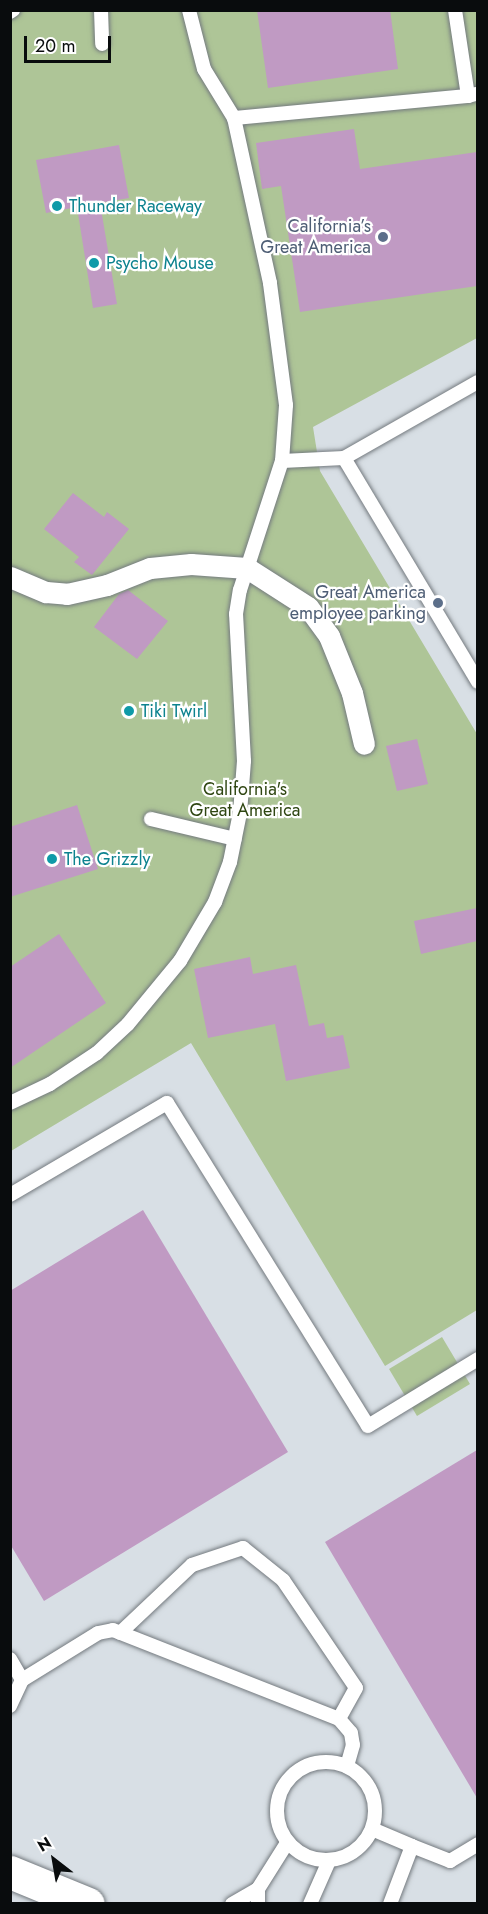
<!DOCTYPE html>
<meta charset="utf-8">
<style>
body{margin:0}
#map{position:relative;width:488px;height:1914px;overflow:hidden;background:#d8dfe5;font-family:Jost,sans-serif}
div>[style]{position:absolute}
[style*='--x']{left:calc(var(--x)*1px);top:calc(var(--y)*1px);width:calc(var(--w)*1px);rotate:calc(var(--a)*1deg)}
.green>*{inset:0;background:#aec597}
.building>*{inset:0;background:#c09ac3}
.roads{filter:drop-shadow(0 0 2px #747a7f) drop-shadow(0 0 2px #747a7f)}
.service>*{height:14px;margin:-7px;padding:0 7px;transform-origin:7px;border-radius:7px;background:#fff}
.service>.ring{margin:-7px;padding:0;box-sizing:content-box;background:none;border:14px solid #fff;border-radius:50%}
.pedestrian>*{height:21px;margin:-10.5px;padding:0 10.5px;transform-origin:10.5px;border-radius:10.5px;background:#fff}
.secondary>*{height:33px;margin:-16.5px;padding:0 16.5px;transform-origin:16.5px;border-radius:16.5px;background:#fff}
.dots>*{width:16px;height:16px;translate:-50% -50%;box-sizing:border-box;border:3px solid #fff;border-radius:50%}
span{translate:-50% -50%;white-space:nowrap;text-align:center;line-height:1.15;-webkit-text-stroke:4.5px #fff;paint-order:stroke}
.culture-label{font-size:18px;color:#0d838f}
.left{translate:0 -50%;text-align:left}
.service-label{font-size:18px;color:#4e5e75}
.right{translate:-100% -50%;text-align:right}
.park-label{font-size:18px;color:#2f4612}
.frame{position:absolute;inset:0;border:12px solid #090c0d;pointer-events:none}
.north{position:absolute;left:24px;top:1830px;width:60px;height:60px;-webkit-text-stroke:4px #fff;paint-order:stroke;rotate:329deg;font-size:16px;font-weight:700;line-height:24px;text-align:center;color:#090c0d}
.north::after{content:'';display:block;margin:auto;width:21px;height:27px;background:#090c0d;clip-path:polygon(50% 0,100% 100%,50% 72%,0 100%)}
.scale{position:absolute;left:24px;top:36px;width:87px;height:27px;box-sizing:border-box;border:3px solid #090c0d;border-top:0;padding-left:8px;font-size:18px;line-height:21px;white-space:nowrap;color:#090c0d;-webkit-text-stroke:4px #fff;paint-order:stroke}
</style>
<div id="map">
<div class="green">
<div style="clip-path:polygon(11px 11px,477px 11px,477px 338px,313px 427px,320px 471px,477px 734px,477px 1310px,385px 1366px,191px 1043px,11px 1151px)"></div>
<div style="clip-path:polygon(442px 1337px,470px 1384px,417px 1416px,389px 1369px)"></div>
</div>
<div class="building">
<div style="clip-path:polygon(257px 10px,390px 10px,398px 69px,268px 88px)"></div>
<div style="clip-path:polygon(354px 129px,360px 169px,477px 152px,477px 286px,300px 312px,281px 186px,262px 189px,256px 143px)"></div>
<div style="clip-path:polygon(119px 145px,129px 198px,100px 203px,117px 304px,93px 308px,77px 207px,46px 213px,36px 160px)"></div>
<div style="clip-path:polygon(73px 493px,104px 517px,107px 512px,129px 529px,92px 575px,74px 562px,79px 557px,44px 529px)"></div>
<div style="clip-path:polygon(128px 590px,168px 621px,137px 659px,94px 627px,119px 594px)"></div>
<div style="clip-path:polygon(417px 739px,428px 784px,397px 791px,386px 746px)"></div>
<div style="clip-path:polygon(77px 805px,98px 869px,10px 897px,10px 827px)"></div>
<div style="clip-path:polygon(477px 908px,477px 941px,421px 954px,414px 921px)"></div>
<div style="clip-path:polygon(59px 934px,106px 1003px,10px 1068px,10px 967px)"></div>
<div style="clip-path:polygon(250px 957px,253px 974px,296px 965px,309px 1026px,324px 1023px,327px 1038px,343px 1035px,350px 1068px,286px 1081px,275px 1024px,208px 1038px,194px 969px)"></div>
<div style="clip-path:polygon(143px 1210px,288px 1452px,44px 1601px,10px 1544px,10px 1291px)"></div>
<div style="clip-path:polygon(477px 1450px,477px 1798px,325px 1542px)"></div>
</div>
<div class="roads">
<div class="service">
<div style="--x:101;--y:10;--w:34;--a:88"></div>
<div style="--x:455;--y:10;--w:87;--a:81.4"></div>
<div style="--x:468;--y:96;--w:8;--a:-14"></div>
<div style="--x:10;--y:12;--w:4;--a:-34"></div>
<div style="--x:234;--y:118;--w:235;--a:-5.4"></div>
<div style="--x:344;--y:458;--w:261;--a:59.1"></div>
<div style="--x:282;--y:461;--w:62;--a:-2.8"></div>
<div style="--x:344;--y:458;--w:154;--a:-29.6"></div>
<div style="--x:151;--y:819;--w:86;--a:13.4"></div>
<div style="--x:10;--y:1103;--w:44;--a:-25.4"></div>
<div style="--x:50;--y:1084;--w:56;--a:-33.4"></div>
<div style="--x:97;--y:1053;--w:42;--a:-43.1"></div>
<div style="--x:128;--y:1024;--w:82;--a:-50.5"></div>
<div style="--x:180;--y:961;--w:69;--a:-59.3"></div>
<div style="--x:215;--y:902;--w:43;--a:-69.4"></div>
<div style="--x:230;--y:862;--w:50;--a:-78.5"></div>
<div style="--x:240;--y:813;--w:52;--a:-85.6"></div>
<div style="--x:244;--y:761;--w:147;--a:-93.1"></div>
<div style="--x:236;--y:614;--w:24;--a:-81"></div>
<div style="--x:240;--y:590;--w:136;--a:-72"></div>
<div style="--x:282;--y:461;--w:56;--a:-85.9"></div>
<div style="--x:286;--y:405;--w:123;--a:-97.5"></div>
<div style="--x:270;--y:283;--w:169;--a:-102.3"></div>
<div style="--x:234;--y:118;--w:57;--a:-121.5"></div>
<div style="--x:204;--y:69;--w:61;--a:-104.3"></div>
<div style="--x:10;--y:1195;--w:182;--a:-30.4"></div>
<div style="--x:167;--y:1103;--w:380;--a:58.1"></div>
<div style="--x:368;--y:1426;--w:129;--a:-31.3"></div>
<div style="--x:120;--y:1633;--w:99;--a:-43.4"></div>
<div style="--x:192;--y:1565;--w:54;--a:-18.4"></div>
<div style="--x:243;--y:1548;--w:51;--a:38.7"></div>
<div style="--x:283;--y:1580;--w:130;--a:55.9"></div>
<div style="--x:356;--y:1688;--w:35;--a:119"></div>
<div style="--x:10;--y:1659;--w:24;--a:60"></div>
<div style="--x:22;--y:1680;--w:29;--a:115"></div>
<div style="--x:22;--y:1680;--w:89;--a:-31.7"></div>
<div style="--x:98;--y:1633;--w:15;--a:-11"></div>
<div style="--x:113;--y:1630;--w:243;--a:21.5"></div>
<div style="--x:339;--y:1719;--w:18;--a:49"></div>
<div style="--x:351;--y:1733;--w:12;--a:81"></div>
<div style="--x:353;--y:1745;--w:22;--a:106"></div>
<div class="ring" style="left:277px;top:1762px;width:84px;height:84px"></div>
<div style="--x:372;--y:1829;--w:43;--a:23"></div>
<div style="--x:412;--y:1846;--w:62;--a:110.8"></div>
<div style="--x:412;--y:1846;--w:41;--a:21.5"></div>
<div style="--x:450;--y:1861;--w:33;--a:-31"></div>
<div style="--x:232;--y:1904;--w:30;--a:-30"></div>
<div style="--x:258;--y:1904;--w:15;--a:-90"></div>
<div style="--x:258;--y:1889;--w:54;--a:-57.8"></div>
<div style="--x:310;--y:1904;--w:47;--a:-66.2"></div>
</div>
<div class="pedestrian">
<div style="--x:10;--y:577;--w:39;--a:23"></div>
<div style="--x:46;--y:592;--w:21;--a:5"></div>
<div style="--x:67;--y:594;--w:41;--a:-12.7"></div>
<div style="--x:107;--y:585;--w:46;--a:-21.6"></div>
<div style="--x:150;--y:568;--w:41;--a:-5.6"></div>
<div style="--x:191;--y:564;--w:56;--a:4.1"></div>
<div style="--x:247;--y:568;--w:72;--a:32.6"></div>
<div style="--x:308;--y:607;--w:36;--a:54"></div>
<div style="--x:329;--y:636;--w:61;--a:68"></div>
<div style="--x:352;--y:693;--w:52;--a:76.8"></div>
</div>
<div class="secondary">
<div style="--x:10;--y:1872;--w:84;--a:22.3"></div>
</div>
</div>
<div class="dots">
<div style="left:57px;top:206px;background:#0f9aa8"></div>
<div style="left:383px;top:237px;background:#5c6f8a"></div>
<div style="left:94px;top:263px;background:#0f9aa8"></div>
<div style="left:438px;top:603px;background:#5c6f8a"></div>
<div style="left:129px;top:711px;background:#0f9aa8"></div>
<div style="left:52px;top:859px;background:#0f9aa8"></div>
</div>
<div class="culture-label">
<span class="left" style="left:69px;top:206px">Thunder Raceway</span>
<span class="left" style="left:106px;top:263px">Psycho Mouse</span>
<span class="left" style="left:141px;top:711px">Tiki Twirl</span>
<span class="left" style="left:64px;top:859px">The Grizzly</span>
</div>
<div class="service-label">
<span class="right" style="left:371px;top:237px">California’s<br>Great America</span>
<span class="right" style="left:426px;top:603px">Great America<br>employee parking</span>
</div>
<div class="park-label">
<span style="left:245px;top:800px">California's<br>Great America</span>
</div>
<div class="frame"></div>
<div class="north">N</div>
<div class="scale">20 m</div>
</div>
